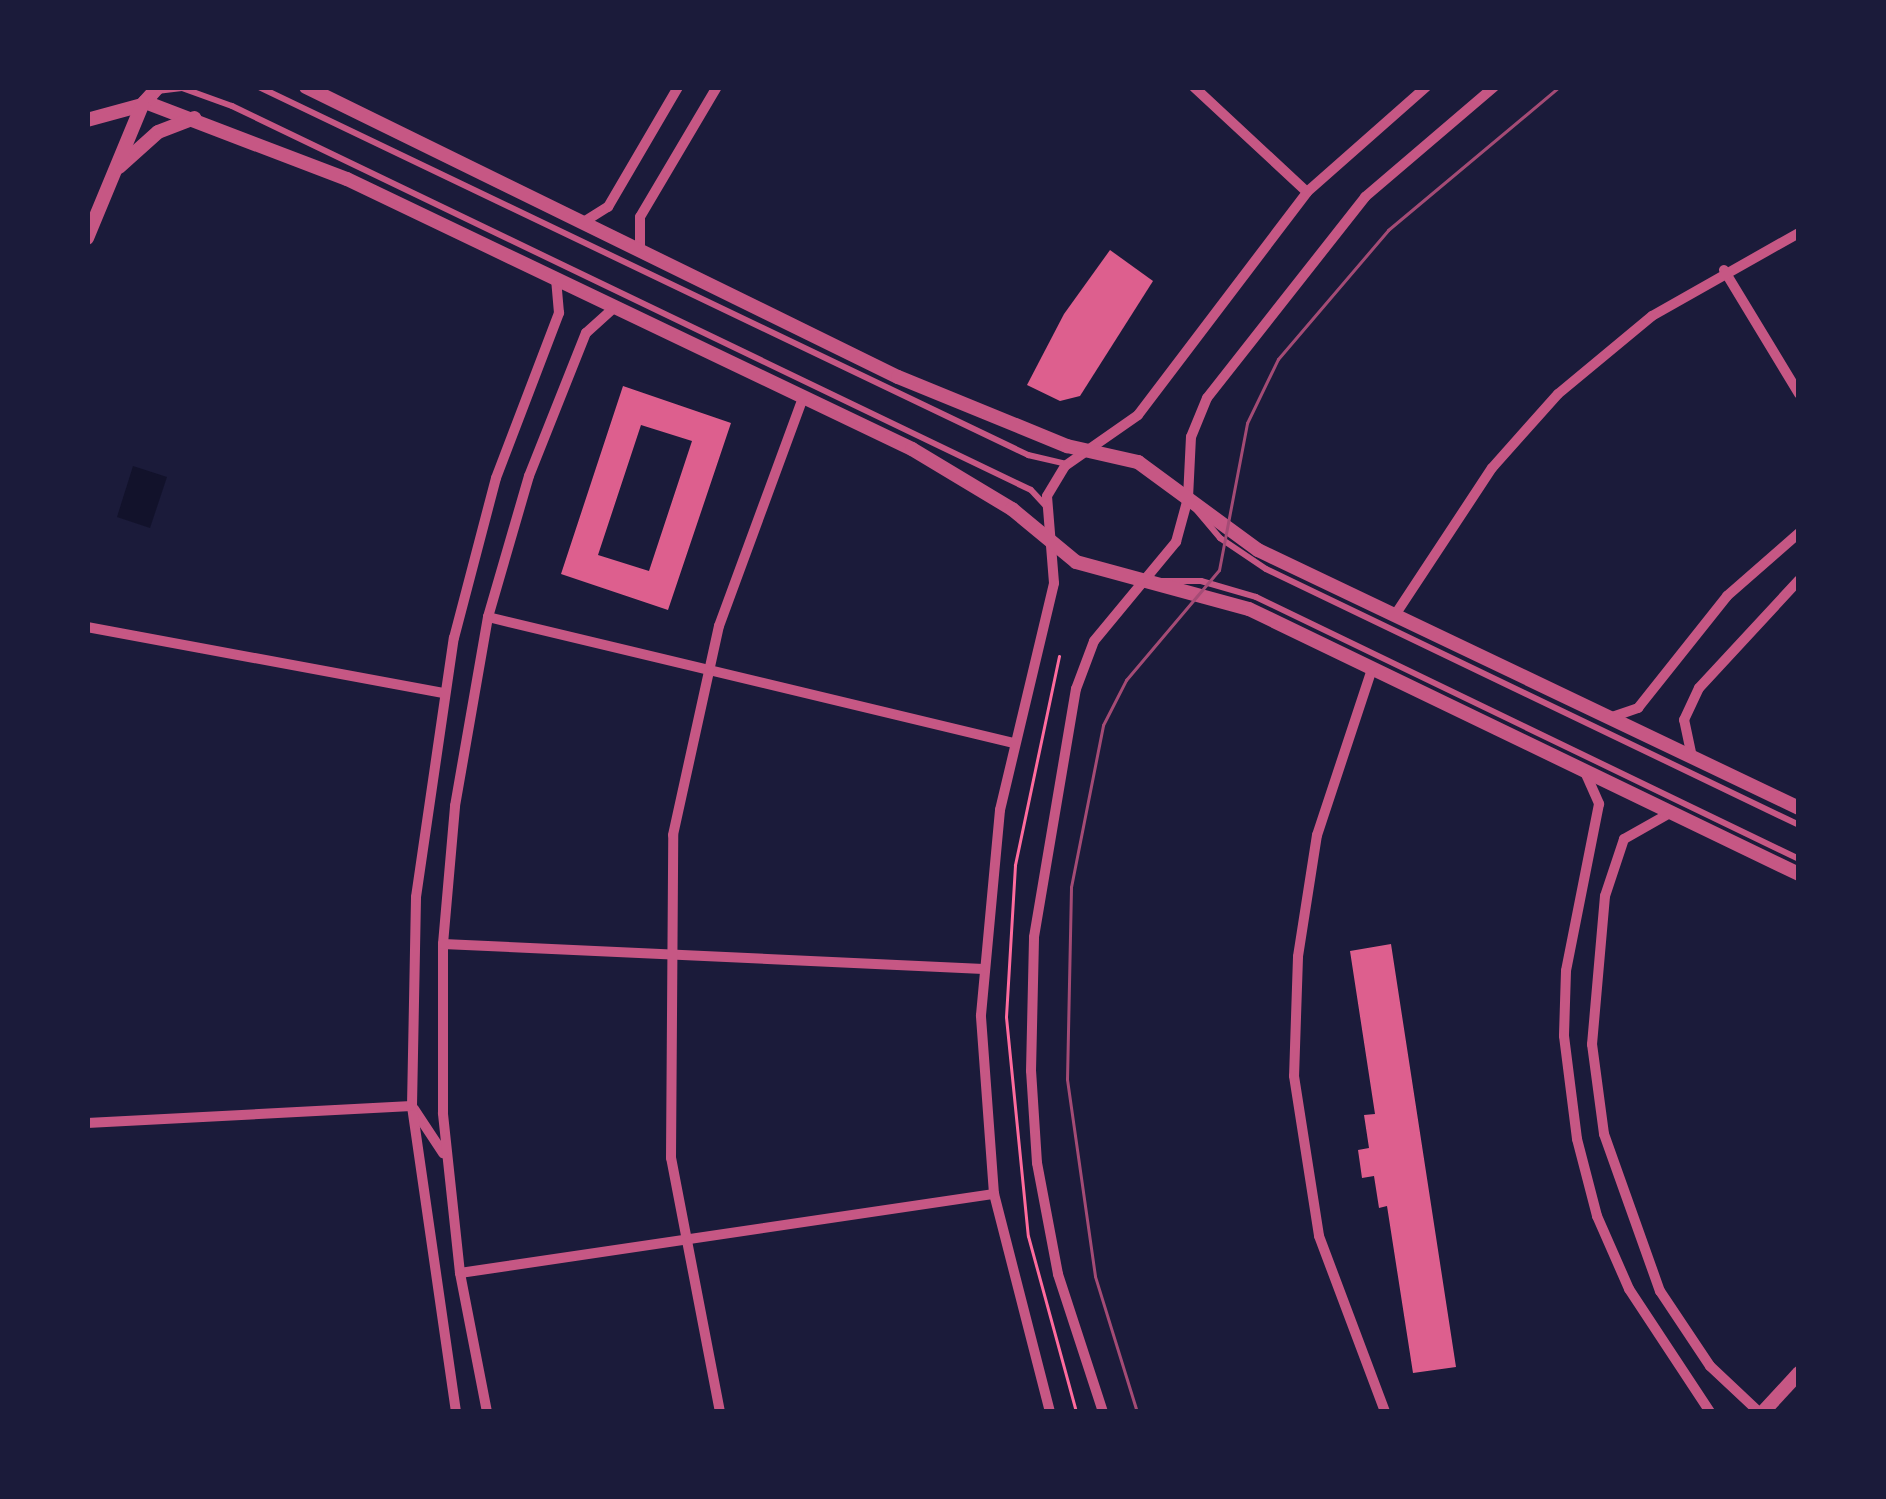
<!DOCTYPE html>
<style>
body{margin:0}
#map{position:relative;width:1886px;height:1499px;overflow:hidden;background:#1b1b3a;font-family:"Fira Sans Condensed",sans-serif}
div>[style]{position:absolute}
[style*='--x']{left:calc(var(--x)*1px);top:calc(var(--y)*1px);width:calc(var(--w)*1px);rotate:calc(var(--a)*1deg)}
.water>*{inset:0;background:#12122b}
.building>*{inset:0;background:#dd5f8e}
.path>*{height:3px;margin:-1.5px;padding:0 1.5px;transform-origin:1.5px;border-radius:1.5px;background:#ff6b9d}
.service>*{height:6px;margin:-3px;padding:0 3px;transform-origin:3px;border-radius:3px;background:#c65784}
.minor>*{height:10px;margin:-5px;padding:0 5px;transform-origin:5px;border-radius:5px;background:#c65784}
.tertiary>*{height:14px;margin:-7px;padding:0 7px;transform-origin:7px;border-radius:7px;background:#c65784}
.tram>*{height:3px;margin:-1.5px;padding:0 1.5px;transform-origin:1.5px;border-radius:1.5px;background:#a44b75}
span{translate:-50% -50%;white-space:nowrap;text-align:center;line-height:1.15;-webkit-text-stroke:9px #1b1b3a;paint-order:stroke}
.frame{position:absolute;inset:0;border:90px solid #1b1b3a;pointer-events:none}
</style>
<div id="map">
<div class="water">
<div style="clip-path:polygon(133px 466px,167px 477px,150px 528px,117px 517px)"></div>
</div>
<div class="building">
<div style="clip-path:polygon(1110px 250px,1153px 281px,1080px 396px,1060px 401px,1027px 385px,1064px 314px)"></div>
<div style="clip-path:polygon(evenodd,623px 386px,731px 423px,668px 610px,561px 574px,623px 386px,641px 425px,692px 441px,649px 571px,598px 555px,641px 425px)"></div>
<div style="clip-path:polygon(1391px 944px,1456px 1367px,1413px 1373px,1387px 1206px,1379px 1208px,1374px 1176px,1362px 1178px,1358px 1150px,1369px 1148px,1364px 1115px,1375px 1114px,1350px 951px)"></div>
</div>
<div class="path">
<div style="--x:1059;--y:656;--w:214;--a:101.9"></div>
<div style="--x:1015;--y:865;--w:152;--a:93.4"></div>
<div style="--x:1006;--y:1017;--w:220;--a:84.3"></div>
<div style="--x:1028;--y:1236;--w:182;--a:74.7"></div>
</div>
<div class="service">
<div style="--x:259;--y:87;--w:853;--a:25.57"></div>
<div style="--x:1028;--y:455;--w:37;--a:13"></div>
<div style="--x:157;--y:91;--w:25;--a:-7"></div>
<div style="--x:182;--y:88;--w:53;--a:19.8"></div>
<div style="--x:232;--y:106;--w:886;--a:25.67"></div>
<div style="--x:1031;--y:490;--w:21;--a:47"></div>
<div style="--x:1193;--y:506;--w:42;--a:49.8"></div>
<div style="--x:1220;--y:538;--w:55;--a:34"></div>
<div style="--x:1266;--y:569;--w:591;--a:25.65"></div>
<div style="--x:1160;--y:581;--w:41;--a:0"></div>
<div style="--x:1201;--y:581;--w:57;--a:16.2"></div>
<div style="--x:1256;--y:597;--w:603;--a:25.76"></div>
</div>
<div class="minor">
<div style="--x:1194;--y:87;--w:154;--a:42.9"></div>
<div style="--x:582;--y:223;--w:31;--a:-32"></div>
<div style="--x:608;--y:207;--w:139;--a:-59.7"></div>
<div style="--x:640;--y:251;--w:34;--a:-90"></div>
<div style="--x:640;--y:217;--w:151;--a:-59.4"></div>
<div style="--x:1724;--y:270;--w:145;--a:58.8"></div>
<div style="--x:1395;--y:615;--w:176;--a:-56.6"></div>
<div style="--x:1492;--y:468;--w:99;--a:-48.3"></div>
<div style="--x:1558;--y:394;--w:122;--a:-39.7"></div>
<div style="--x:1652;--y:316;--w:169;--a:-29.5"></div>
<div style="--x:488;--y:617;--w:541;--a:13.47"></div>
<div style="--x:87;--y:627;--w:361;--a:10.5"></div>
<div style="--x:1372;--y:669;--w:175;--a:108.3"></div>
<div style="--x:1317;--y:835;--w:123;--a:98.9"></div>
<div style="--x:1298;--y:957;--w:119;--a:91.9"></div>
<div style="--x:1294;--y:1076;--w:162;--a:81.1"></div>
<div style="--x:1319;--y:1236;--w:188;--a:69.4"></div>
<div style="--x:1612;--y:717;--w:28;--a:-19"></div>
<div style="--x:1638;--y:708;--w:143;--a:-51.5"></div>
<div style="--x:1727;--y:596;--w:96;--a:-41.2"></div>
<div style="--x:1692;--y:757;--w:38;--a:-102"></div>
<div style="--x:1684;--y:720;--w:35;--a:-65"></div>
<div style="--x:1699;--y:688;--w:147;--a:-47.2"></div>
<div style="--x:1585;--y:772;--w:35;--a:66"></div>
<div style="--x:1599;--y:804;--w:170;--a:101.2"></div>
<div style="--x:1566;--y:971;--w:65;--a:91.8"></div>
<div style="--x:1564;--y:1036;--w:104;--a:82.8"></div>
<div style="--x:1577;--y:1139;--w:80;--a:75.4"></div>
<div style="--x:1597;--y:1216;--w:80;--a:66.3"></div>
<div style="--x:1629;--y:1289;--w:147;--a:56.6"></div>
<div style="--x:1670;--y:813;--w:53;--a:150.5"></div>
<div style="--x:1624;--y:839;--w:60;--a:108.4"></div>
<div style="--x:1605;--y:896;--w:149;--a:95"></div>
<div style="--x:1592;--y:1044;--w:91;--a:82.4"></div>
<div style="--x:1604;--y:1134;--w:167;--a:70.4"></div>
<div style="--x:1660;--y:1291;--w:90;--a:56.3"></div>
<div style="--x:1710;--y:1366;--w:67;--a:43.2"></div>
<div style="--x:443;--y:944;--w:541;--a:2.65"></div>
<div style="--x:414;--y:1109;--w:53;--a:56.6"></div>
<div style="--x:87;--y:1123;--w:325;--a:-3"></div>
<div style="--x:460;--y:1273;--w:540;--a:-8.42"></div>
<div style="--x:456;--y:1412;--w:309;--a:-98.2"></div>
<div style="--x:412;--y:1106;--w:209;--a:-88.9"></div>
<div style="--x:416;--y:897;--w:262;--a:-81.7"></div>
<div style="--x:454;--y:638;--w:165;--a:-75.3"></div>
<div style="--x:496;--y:478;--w:177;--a:-69.1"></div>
<div style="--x:559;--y:313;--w:35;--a:-95"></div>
<div style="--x:487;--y:1412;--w:142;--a:-101"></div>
<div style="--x:460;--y:1273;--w:161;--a:-96.1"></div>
<div style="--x:443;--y:1113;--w:169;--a:-90"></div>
<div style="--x:443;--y:944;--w:139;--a:-85"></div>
<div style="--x:455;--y:806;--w:192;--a:-80.1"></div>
<div style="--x:488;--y:617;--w:147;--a:-73.8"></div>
<div style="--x:529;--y:476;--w:154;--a:-68.3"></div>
<div style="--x:586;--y:333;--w:39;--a:-42"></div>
<div style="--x:720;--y:1412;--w:259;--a:-100.9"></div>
<div style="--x:671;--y:1158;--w:323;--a:-89.6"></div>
<div style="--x:673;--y:835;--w:214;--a:-77.6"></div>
<div style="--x:719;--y:626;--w:243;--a:-69.8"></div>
<div style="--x:1050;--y:1412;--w:225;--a:-104.4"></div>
<div style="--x:994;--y:1194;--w:179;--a:-94.2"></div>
<div style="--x:981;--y:1015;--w:206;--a:-84.7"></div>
<div style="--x:1000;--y:810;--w:233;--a:-76.6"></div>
<div style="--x:1054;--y:583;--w:87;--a:-94.6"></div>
<div style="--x:1047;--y:496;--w:35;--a:-59"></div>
<div style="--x:1065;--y:466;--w:89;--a:-34.9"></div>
<div style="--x:1138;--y:415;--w:280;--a:-52.8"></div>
<div style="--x:1307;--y:192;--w:159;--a:-41.4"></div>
<div style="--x:1103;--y:1412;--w:145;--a:-108.1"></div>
<div style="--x:1058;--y:1274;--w:113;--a:-100.7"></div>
<div style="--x:1037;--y:1163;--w:92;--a:-93.7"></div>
<div style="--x:1031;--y:1071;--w:134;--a:-88.7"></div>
<div style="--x:1034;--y:937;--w:252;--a:-80.4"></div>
<div style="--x:1076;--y:689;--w:51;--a:-69.4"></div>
<div style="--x:1094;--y:641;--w:129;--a:-50.4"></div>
<div style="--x:1176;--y:542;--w:46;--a:-74.7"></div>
<div style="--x:1188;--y:498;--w:61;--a:-87.2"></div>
<div style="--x:1191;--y:437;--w:42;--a:-67.7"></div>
<div style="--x:1207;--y:398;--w:256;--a:-51.8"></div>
<div style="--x:1365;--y:197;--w:170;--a:-40.5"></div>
</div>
<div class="tertiary">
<div style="--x:306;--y:87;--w:659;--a:26.1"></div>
<div style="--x:898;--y:377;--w:183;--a:22.2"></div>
<div style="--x:1067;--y:446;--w:73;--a:12.7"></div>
<div style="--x:1138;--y:462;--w:149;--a:36.3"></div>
<div style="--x:1258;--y:550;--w:599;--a:25.5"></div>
<div style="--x:145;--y:102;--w:216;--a:20.9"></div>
<div style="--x:347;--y:179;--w:626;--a:25.54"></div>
<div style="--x:912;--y:449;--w:117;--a:31"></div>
<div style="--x:1012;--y:509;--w:83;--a:39.6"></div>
<div style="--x:1076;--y:562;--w:179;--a:15.2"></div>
<div style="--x:1249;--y:609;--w:611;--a:25.73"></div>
<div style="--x:87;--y:120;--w:57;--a:-15.3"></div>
<div style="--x:142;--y:105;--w:24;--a:-48"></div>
<div style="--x:119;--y:167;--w:52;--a:-41.9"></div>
<div style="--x:158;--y:132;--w:39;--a:-21"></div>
<div style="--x:87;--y:238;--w:144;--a:-67.5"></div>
<div style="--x:1763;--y:1412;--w:53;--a:-47.3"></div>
</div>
<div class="tram">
<div style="--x:1137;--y:1412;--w:142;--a:-107.2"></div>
<div style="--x:1095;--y:1276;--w:199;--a:-98.1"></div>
<div style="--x:1067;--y:1079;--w:192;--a:-88.8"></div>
<div style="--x:1071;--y:887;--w:165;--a:-78.8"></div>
<div style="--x:1103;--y:725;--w:51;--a:-62.9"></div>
<div style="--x:1126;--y:680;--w:144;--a:-49.8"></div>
<div style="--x:1219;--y:570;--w:150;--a:-79.2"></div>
<div style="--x:1247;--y:423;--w:71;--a:-64.2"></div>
<div style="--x:1278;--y:359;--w:170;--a:-49.5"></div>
<div style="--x:1388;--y:230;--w:223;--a:-39.9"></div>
</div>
<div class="frame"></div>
</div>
